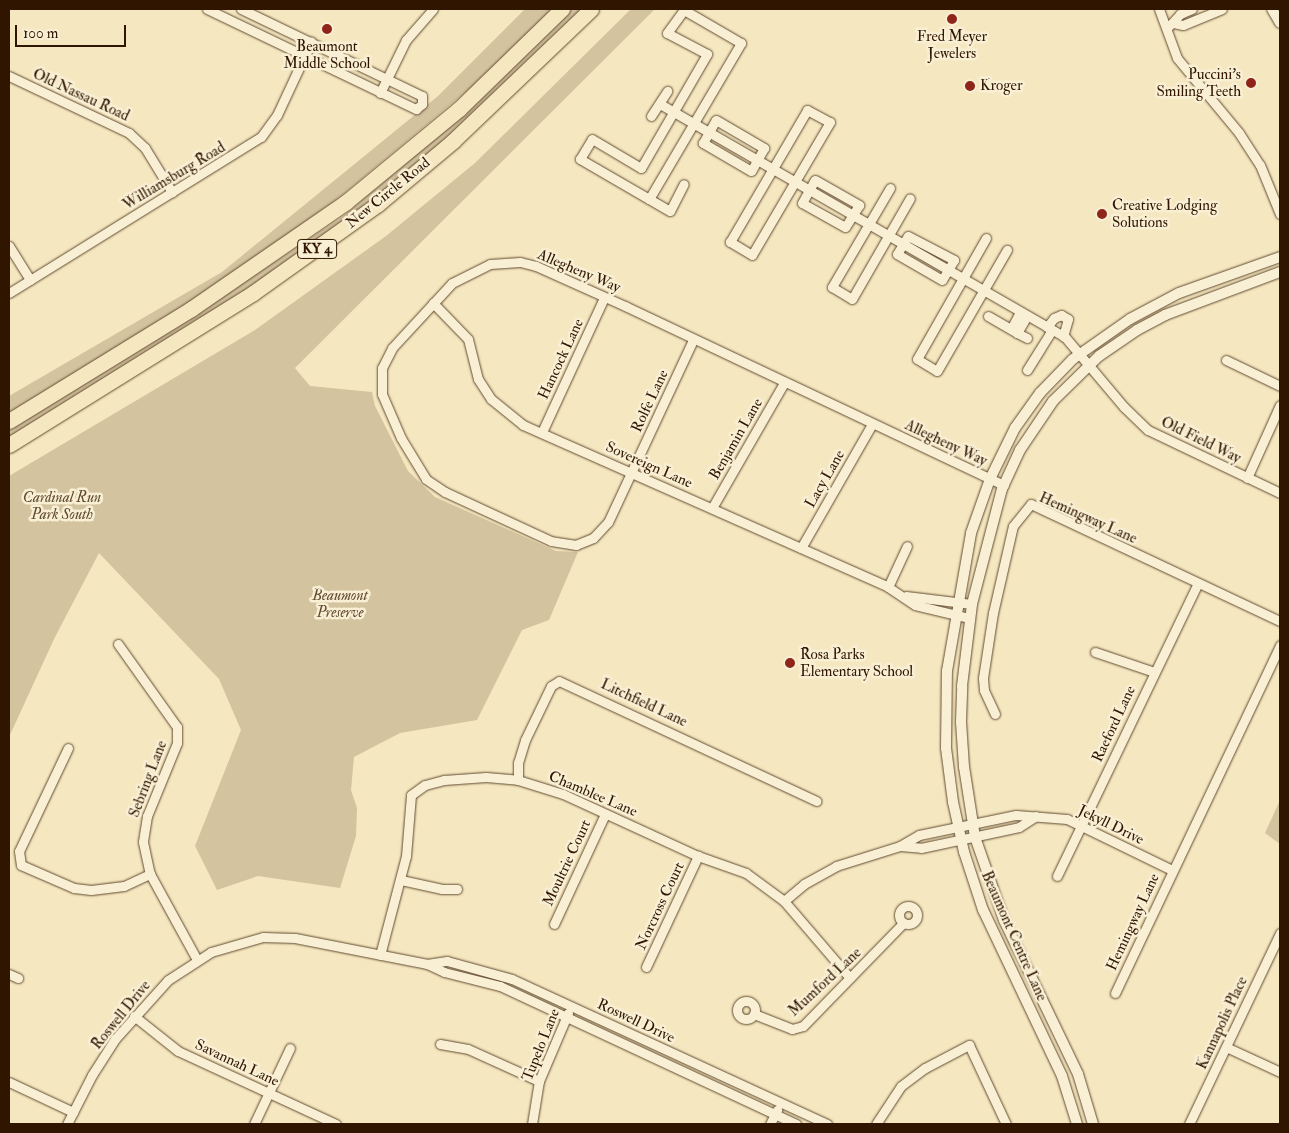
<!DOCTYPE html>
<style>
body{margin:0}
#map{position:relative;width:1289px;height:1133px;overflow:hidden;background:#f5e7bf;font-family:"IM FELL Double Pica",serif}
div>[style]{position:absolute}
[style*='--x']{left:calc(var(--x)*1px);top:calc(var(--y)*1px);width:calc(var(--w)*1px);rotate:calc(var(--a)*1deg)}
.green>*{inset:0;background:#d4c39f}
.roads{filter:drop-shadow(0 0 1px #614a30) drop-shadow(0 0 1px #614a30)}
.minor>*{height:9px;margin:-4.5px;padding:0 4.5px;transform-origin:4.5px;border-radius:4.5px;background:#f8efd5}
.minor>.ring{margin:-4.5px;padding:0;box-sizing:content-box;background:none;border:9px solid #f8efd5;border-radius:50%}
.tertiary>*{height:10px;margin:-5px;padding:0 5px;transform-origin:5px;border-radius:5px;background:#f8efd5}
.motorway>*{height:15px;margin:-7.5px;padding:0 7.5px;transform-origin:7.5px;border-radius:7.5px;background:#f5e7bf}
.dots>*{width:14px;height:14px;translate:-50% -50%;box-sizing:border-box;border:2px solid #f8efd5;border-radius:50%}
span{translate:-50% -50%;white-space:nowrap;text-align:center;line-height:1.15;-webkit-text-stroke:5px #f8efd5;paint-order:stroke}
.shield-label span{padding:1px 4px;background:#f8efd5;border:1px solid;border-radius:4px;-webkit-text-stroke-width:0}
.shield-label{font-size:14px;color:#301600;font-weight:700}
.poi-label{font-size:15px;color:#301600}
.right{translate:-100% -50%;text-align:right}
.left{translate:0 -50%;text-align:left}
.street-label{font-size:15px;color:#301600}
.park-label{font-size:15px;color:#614a30;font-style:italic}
.frame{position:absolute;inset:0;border:10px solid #301600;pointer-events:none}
.scale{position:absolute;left:15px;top:25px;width:111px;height:22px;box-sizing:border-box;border:2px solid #301600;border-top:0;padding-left:6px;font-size:15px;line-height:18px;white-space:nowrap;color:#301600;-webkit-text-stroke:4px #f8efd5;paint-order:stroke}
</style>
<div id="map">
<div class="green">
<div style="clip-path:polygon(525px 9px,553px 9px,473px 86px,337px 199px,227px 279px,9px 413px,9px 396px,222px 272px,438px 96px)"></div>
<div style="clip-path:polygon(572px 9px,585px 9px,438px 148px,346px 223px,221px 308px,9px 439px,9px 430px,176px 328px,342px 217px,436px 138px)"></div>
<div style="clip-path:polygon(631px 9px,655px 9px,295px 368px,310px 386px,372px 392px,375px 406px,408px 471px,435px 497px,556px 551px,578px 552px,549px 620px,522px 630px,477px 720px,400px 733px,354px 757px,351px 790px,357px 808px,356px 836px,340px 888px,258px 876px,217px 890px,195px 846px,241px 730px,219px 679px,99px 553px,55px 637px,9px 737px,9px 476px,255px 330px,386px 236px,475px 163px)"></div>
<div style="clip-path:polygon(1280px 800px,1280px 844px,1265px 833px)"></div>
</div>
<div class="roads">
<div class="minor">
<div style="--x:207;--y:9;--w:232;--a:25.6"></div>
<div style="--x:416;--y:109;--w:8;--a:-40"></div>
<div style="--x:422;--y:104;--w:8;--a:-90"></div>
<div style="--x:422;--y:96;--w:201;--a:-154.3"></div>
<div style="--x:1159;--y:9;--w:52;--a:69.8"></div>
<div style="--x:1177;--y:58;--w:97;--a:50.4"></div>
<div style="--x:1239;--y:133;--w:38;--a:57"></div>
<div style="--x:1260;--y:165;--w:53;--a:67.8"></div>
<div style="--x:684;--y:10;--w:66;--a:30.1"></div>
<div style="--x:741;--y:43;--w:181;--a:120.5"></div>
<div style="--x:649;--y:199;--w:80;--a:-149.9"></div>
<div style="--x:580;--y:159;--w:23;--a:-59"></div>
<div style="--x:592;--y:139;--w:57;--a:30.6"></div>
<div style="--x:641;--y:168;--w:132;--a:-59.9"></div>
<div style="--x:707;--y:54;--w:45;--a:-152.3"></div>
<div style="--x:667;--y:33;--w:29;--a:-54"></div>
<div style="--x:1174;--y:23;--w:9;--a:13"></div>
<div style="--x:1183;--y:25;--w:42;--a:-22.3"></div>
<div style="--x:1169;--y:26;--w:16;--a:-47"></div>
<div style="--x:1180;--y:14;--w:13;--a:-23"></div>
<div style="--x:9;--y:76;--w:133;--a:25.4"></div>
<div style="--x:129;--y:133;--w:22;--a:43"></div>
<div style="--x:145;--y:148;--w:52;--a:58.5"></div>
<div style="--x:380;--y:93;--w:59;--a:-63.9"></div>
<div style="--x:406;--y:40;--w:41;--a:-48.9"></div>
<div style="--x:660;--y:104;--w:467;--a:29.9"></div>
<div style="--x:1065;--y:337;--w:92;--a:49.9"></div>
<div style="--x:1124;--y:407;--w:33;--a:44"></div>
<div style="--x:1148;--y:430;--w:146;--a:25.5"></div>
<div style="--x:807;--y:110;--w:26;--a:28"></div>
<div style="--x:830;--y:122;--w:154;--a:120.4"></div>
<div style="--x:752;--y:255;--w:26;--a:-149"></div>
<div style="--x:730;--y:242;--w:153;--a:-59.7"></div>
<div style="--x:651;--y:116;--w:30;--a:-57"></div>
<div style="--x:716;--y:120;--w:56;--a:30.3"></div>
<div style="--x:764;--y:148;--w:26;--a:119"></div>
<div style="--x:751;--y:171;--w:56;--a:-149.7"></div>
<div style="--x:703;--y:143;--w:26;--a:-61"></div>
<div style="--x:815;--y:180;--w:51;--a:29.6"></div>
<div style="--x:859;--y:205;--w:26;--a:122"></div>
<div style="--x:845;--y:227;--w:49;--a:-150.8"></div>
<div style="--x:802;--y:203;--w:26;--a:-61"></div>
<div style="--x:890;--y:188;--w:115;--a:120.4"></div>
<div style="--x:832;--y:287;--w:23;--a:31"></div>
<div style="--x:852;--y:299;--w:116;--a:-60.1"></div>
<div style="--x:649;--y:199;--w:24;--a:30"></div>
<div style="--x:670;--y:211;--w:30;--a:-63"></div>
<div style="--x:908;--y:236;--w:52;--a:27.6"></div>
<div style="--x:954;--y:260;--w:23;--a:121"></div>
<div style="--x:942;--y:280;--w:52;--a:-150"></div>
<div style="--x:897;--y:254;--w:21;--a:-59"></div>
<div style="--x:986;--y:238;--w:139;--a:119.7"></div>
<div style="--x:917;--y:359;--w:23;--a:31"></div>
<div style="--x:937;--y:371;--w:140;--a:-60"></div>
<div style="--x:9;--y:246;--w:40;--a:58"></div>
<div style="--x:9;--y:293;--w:296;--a:-31.8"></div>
<div style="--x:261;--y:137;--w:27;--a:-54"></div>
<div style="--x:277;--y:115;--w:81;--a:-65"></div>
<div style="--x:433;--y:303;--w:50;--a:45.8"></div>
<div style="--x:468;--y:339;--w:41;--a:76"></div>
<div style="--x:478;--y:379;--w:24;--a:57"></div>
<div style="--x:491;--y:399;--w:41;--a:39.1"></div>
<div style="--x:523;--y:425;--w:399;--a:23.9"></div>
<div style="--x:888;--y:587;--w:32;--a:34"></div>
<div style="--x:915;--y:605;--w:56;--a:13.5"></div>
<div style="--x:988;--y:316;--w:34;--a:30"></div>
<div style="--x:1047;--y:327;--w:11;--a:-52"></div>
<div style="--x:1054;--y:318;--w:8;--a:-23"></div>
<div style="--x:1061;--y:315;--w:8;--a:30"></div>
<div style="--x:1068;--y:319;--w:18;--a:106"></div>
<div style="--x:1011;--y:329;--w:19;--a:-62"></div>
<div style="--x:1027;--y:338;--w:11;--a:-153"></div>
<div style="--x:1017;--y:333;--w:20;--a:-60"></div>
<div style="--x:693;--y:340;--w:201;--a:115"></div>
<div style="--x:608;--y:522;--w:22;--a:133"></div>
<div style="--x:593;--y:538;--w:18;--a:158"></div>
<div style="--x:576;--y:545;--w:25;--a:-171"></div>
<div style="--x:551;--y:541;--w:117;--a:-155.2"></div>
<div style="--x:445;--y:492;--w:23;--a:-146"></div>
<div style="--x:426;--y:479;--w:48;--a:-121.4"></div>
<div style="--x:401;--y:438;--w:48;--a:-113.4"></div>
<div style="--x:382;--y:394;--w:26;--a:-90"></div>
<div style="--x:382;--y:368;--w:22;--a:-63"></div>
<div style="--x:392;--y:348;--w:88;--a:-47.3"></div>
<div style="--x:452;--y:283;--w:42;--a:-26.6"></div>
<div style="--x:490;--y:264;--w:30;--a:-4"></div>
<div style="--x:520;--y:262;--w:16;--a:14"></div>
<div style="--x:536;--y:266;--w:98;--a:24.2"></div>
<div style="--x:625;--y:306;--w:419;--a:25.3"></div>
<div style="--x:1226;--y:360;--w:60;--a:25.7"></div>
<div style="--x:1027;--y:370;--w:47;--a:-58"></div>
<div style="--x:542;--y:432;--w:148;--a:-65.2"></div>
<div style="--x:1247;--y:478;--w:80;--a:-65.7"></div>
<div style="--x:712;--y:508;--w:144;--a:-60.1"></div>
<div style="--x:801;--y:548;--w:143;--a:-60.2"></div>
<div style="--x:888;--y:587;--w:45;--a:-65.1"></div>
<div style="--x:906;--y:596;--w:66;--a:6.9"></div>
<div style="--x:118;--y:644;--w:102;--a:54.6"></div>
<div style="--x:177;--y:727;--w:16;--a:90"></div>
<div style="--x:177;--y:743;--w:79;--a:112.3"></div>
<div style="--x:147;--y:816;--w:26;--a:99"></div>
<div style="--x:143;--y:842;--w:33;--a:78"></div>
<div style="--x:150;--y:874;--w:98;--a:61.3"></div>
<div style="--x:1095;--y:652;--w:62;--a:18.7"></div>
<div style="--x:995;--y:714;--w:26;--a:-115"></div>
<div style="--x:984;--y:690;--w:12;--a:-95"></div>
<div style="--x:983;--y:678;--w:66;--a:-81.3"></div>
<div style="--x:993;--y:613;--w:89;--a:-77.1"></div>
<div style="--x:1013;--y:526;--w:28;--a:-51"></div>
<div style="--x:1031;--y:504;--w:275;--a:25.2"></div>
<div style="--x:68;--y:748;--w:114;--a:115.4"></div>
<div style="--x:19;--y:851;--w:14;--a:82"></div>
<div style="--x:21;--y:865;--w:58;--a:23.5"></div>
<div style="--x:74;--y:888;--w:17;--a:7"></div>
<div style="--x:91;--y:890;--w:33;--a:-7"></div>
<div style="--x:124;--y:886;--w:29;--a:-25"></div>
<div style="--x:518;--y:780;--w:17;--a:-90"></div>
<div style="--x:518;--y:763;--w:24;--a:-73"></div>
<div style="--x:525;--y:740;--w:60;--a:-64.3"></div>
<div style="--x:551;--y:686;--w:9;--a:-32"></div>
<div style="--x:559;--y:681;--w:284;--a:25"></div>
<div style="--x:900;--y:846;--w:21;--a:5"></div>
<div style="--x:921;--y:848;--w:100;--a:-12.1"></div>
<div style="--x:1019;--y:827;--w:20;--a:-33"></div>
<div style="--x:1057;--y:876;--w:323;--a:-64.3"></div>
<div style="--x:401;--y:880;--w:42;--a:12.4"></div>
<div style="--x:442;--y:889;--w:15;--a:0"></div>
<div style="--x:784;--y:901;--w:26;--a:-40"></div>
<div style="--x:804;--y:884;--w:37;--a:-29"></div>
<div style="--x:836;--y:866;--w:67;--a:-17.4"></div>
<div style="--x:900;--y:846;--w:22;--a:-30"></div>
<div style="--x:919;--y:835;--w:99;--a:-11.7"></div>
<div style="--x:1016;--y:815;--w:51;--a:4.5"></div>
<div style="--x:1067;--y:819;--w:117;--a:25.9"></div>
<div class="ring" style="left:899px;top:906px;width:9px;height:9px"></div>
<div style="--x:554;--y:924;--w:121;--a:-65.1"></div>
<div style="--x:380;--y:955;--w:102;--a:-75.3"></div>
<div style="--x:406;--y:856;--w:61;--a:-85.3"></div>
<div style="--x:411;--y:795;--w:17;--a:-36"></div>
<div style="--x:425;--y:785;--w:20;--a:-15"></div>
<div style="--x:444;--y:780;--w:42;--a:-4.1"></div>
<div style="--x:486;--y:777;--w:32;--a:5"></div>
<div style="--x:518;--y:780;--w:47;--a:17.3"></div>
<div style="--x:563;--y:794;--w:149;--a:24.7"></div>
<div style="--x:698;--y:856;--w:51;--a:19.5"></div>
<div style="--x:746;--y:873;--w:47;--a:36.4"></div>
<div style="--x:784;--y:901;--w:101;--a:49.4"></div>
<div style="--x:427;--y:964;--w:20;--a:-9"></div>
<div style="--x:447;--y:961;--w:67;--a:15.5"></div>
<div style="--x:512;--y:979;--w:347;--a:24.7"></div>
<div style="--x:646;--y:967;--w:123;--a:-64.9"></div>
<div style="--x:9;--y:974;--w:10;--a:24"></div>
<div style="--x:1115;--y:993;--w:385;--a:-64.6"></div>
<div class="ring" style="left:737px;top:1001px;width:9px;height:9px"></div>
<div style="--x:754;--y:1014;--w:41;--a:21.5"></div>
<div style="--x:792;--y:1029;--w:11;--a:-15"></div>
<div style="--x:803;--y:1026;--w:144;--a:-45.8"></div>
<div style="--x:134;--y:1016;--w:56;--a:38.5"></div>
<div style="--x:178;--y:1051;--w:174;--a:24.8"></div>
<div style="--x:440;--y:1044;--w:28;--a:10"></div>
<div style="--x:468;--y:1049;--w:78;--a:24.3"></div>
<div style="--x:1226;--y:1047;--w:60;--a:24.8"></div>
<div style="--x:9;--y:1082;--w:71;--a:25.1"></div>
<div style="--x:67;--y:1124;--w:55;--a:-63"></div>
<div style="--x:92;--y:1075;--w:43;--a:-57.4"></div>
<div style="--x:115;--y:1039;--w:79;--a:-48.1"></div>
<div style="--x:168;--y:980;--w:51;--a:-33.1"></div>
<div style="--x:211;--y:952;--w:54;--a:-16.1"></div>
<div style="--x:263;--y:937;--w:32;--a:2"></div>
<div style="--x:295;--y:938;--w:135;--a:11.1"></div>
<div style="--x:427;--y:964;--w:19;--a:25"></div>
<div style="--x:444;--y:972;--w:58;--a:14"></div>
<div style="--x:500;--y:986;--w:327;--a:25"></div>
<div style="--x:254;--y:1124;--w:84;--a:-64.7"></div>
<div style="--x:532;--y:1124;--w:44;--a:-80.8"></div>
<div style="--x:539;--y:1081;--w:74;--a:-66.9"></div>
<div style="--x:770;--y:1124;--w:16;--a:-63"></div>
<div style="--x:876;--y:1124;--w:45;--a:-56.7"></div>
<div style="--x:901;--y:1086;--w:30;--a:-37"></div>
<div style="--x:925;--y:1068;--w:50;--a:-27.6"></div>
<div style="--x:969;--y:1045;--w:87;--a:64.9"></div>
<div style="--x:1189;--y:1124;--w:212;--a:-64.5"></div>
</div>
<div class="tertiary">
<div style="--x:1272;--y:9;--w:16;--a:60"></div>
<div style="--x:1077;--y:1124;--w:50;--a:-107.4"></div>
<div style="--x:1062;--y:1076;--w:184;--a:-115.4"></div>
<div style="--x:983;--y:910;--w:61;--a:-108.1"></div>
<div style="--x:964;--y:852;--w:51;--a:-102.4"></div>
<div style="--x:953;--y:802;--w:54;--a:-97.4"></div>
<div style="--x:946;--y:748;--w:77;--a:-89.3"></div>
<div style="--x:947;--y:671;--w:140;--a:-80.1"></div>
<div style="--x:971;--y:533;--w:57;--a:-70.6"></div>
<div style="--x:990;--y:479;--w:57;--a:-63.9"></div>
<div style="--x:1015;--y:428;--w:43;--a:-54.5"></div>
<div style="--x:1040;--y:393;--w:47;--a:-45.9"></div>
<div style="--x:1073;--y:359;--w:70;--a:-35.1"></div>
<div style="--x:1130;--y:319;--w:55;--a:-28"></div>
<div style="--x:1179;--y:293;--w:107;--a:-19.6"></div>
<div style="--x:1093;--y:1124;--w:52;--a:-106.7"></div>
<div style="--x:1078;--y:1074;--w:171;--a:-115.7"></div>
<div style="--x:1004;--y:920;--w:88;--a:-109.3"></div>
<div style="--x:975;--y:837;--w:71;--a:-98.9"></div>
<div style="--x:964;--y:767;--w:45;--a:-93.8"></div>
<div style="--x:961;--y:722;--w:36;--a:-88"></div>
<div style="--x:962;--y:686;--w:83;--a:-83"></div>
<div style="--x:972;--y:604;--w:119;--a:-75.4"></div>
<div style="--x:1002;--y:489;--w:43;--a:-65.2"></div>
<div style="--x:1020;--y:450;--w:59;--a:-56"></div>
<div style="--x:1053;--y:401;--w:64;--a:-44.4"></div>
<div style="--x:1099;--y:356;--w:46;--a:-34.4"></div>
<div style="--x:1137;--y:330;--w:32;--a:-28"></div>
<div style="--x:1165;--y:315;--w:123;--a:-20.5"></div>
</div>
<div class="motorway">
<div style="--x:9;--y:421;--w:214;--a:-31.6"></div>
<div style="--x:191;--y:309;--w:188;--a:-34.6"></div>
<div style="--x:346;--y:202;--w:146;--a:-39.5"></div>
<div style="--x:459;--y:109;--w:144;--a:-44.2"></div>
<div style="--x:9;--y:445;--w:287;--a:-31.9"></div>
<div style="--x:253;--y:293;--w:153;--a:-35.5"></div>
<div style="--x:378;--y:204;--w:98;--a:-40"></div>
<div style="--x:453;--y:141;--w:191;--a:-43.7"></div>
</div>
</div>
<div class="dots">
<div style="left:952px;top:19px;background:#8f2418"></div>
<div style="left:327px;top:29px;background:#8f2418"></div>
<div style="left:1251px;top:83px;background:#8f2418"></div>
<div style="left:970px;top:86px;background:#8f2418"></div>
<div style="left:1102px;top:214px;background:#8f2418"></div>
<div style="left:790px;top:663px;background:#8f2418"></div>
</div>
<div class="shield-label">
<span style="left:317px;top:249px">KY 4</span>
</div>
<div class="poi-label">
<span style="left:952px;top:45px">Fred Meyer<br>Jewelers</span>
<span style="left:327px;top:55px">Beaumont<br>Middle School</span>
<span class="right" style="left:1241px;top:83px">Puccini's<br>Smiling Teeth</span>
<span class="left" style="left:980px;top:86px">Kroger</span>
<span class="left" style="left:1112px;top:214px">Creative Lodging<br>Solutions</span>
<span class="left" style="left:800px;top:663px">Rosa Parks<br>Elementary School</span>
</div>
<div class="street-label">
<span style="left:81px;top:95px;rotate:25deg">Old Nassau Road</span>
<span style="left:174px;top:176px;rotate:-31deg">Williamsburg Road</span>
<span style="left:388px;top:193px;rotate:-39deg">New Circle Road</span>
<span style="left:579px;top:271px;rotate:23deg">Allegheny Way</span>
<span style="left:561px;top:359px;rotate:-65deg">Hancock Lane</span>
<span style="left:650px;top:401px;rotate:-65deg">Rolfe Lane</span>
<span style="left:736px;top:439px;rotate:-60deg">Benjamin Lane</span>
<span style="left:1201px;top:440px;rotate:26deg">Old Field Way</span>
<span style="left:946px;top:443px;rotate:25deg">Allegheny Way</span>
<span style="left:649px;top:465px;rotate:24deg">Sovereign Lane</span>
<span style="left:825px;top:479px;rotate:-60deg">Lacy Lane</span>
<span style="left:1088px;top:518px;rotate:24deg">Hemingway Lane</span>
<span style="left:644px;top:703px;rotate:25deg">Litchfield Lane</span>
<span style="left:1114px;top:724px;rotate:-65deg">Raeford Lane</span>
<span style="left:148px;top:779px;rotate:-69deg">Sebring Lane</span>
<span style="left:593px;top:794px;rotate:23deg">Chamblee Lane</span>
<span style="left:1111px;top:825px;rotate:26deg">Jekyll Drive</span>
<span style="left:567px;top:863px;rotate:-65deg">Moultrie Court</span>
<span style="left:660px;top:906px;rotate:-65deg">Norcross Court</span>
<span style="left:1133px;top:922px;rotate:-65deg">Hemingway Lane</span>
<span style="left:1014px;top:936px;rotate:66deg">Beaumont Centre Lane</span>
<span style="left:825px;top:982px;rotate:-43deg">Mumford Lane</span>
<span style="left:121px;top:1015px;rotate:-51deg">Roswell Drive</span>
<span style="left:636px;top:1021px;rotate:25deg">Roswell Drive</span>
<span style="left:1222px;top:1023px;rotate:-65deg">Kannapolis Place</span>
<span style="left:541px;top:1045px;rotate:-68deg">Tupelo Lane</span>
<span style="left:237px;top:1063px;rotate:25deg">Savannah Lane</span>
</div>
<div class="park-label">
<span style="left:62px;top:506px">Cardinal Run<br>Park South</span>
<span style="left:340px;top:604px">Beaumont<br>Preserve</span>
</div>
<div class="frame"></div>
<div class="scale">100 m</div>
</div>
